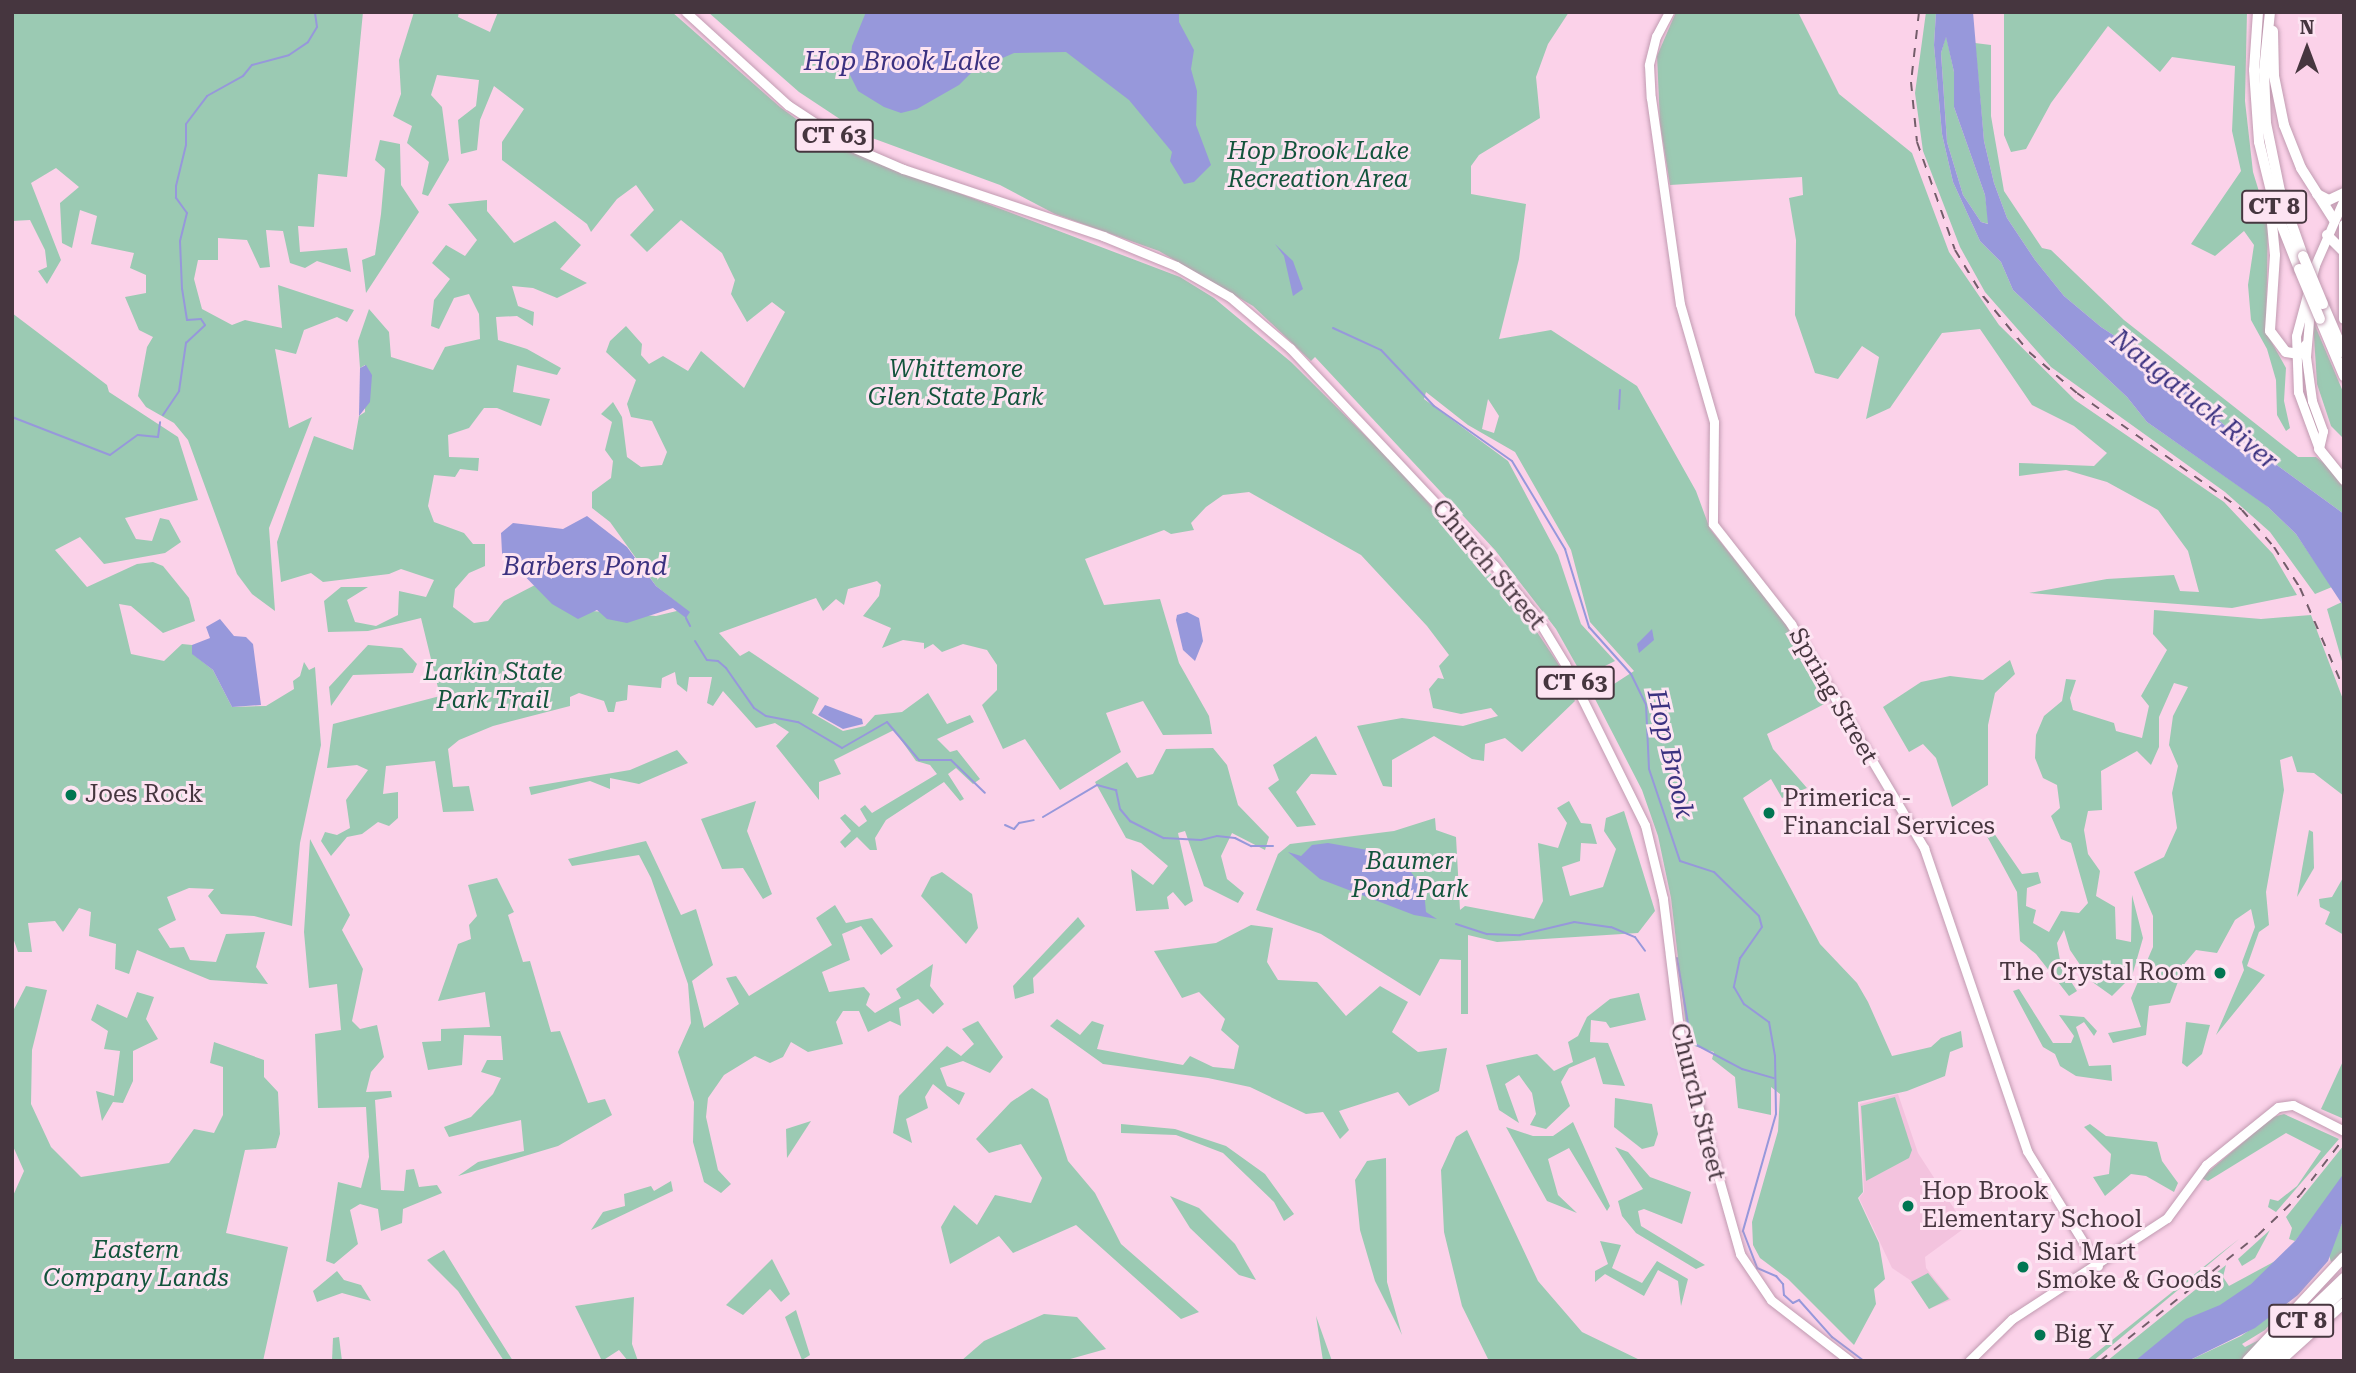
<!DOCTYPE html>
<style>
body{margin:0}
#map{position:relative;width:2356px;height:1373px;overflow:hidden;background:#fbd2e9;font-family:"Roboto Serif",serif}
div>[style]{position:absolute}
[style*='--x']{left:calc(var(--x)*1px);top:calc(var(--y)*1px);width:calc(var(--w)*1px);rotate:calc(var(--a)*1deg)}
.built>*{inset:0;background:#f3c3de}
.green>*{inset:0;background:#9bcab3}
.water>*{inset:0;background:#9798db}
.stream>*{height:2px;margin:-1px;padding:0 1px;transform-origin:1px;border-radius:1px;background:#9798db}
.roads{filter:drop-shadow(0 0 2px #c19bb1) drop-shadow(0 0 2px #c19bb1)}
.major>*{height:9px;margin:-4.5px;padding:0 4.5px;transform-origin:4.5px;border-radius:4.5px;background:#fff}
.highway>*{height:10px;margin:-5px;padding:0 5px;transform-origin:5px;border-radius:5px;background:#fff}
.rail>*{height:2px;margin-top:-1px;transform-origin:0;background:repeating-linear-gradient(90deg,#735d6a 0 9px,transparent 0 18px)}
.bridges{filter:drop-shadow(0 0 2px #c19bb1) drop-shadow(0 0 2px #c19bb1)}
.highway-bridge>*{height:10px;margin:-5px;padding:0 5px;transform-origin:5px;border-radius:5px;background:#fff}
.dots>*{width:19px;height:19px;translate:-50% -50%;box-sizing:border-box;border:4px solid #fde4f2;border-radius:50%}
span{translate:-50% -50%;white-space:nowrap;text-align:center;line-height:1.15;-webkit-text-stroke:6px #fde4f2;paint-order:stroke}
.shield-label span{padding:2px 5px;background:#fde4f2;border:2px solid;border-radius:5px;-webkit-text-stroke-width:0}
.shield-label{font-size:23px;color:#46363f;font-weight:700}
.park-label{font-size:24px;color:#13543c;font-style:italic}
.street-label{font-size:24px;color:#46363f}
.poi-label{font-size:24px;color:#46363f}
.left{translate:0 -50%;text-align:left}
.right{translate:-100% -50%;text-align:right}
.water-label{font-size:26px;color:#3b3280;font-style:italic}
.frame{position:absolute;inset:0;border:14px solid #46363f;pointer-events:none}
.north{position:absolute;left:2272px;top:14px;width:70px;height:70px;-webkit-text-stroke:5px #fde4f2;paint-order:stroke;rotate:0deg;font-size:19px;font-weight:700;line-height:28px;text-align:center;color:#46363f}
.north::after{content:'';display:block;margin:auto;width:24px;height:32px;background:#46363f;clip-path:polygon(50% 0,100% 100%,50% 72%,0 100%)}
</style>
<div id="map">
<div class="built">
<div style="clip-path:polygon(1898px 1094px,1918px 1153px,1966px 1227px,1925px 1257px,1926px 1268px,1951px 1300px,1929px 1309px,1910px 1280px,1892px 1268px,1859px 1198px,1864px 1192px,1860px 1104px)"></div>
</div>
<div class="green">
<div style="clip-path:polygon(12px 12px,363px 12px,347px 177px,318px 174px,314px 227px,298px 226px,300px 252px,347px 248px,351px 272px,317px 261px,305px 268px,290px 263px,283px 231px,266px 230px,270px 267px,260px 268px,247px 240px,218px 238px,218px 260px,198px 260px,194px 279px,202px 309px,232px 325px,245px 320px,282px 328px,278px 285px,354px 310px,347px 322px,337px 317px,304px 330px,296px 354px,275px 349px,289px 428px,312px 417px,269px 528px,275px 611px,252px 594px,237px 574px,188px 440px,174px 423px,146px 407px,138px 396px,147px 347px,153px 337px,139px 330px,125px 297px,146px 293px,146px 275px,130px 268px,134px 253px,91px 244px,97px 216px,80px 210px,72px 248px,62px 243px,60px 203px,79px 187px,56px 168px,31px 183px,61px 260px,47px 284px,38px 271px,47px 267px,45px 250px,30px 220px,12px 221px)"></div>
<div style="clip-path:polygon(414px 12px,459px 12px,458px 17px,490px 32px,498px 12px,672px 12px,780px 107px,830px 144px,1180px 277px,1214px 298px,1291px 362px,1396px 466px,1521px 608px,1559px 665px,1575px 701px,1522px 752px,1505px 738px,1485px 744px,1484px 761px,1472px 759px,1434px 736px,1392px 760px,1392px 787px,1383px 786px,1357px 726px,1402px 718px,1463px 726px,1498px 716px,1491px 708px,1461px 714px,1433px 708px,1429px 689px,1438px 678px,1444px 679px,1439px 666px,1449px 655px,1427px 626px,1361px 555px,1249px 492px,1223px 495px,1206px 507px,1191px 523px,1194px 530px,1171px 534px,1164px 530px,1085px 559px,1104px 605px,1160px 599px,1179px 663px,1209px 716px,1212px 734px,1163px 735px,1143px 701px,1106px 713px,1121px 752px,1060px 790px,1025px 739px,1003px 749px,982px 705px,997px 690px,997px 665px,987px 650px,963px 644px,942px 652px,933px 644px,924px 649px,924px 643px,903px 640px,882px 648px,891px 628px,863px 616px,879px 596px,881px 585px,877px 581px,848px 589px,844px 605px,836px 599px,823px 611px,816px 598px,719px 633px,740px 656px,749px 651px,819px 698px,812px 713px,843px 731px,865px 726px,875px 715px,902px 712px,928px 693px,947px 724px,970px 715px,974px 722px,937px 739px,950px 752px,957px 750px,980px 779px,973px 784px,956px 768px,948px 774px,964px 799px,960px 801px,944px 782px,886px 820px,875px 838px,877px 850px,870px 850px,857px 837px,845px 848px,840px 842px,851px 831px,840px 818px,845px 814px,859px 827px,867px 821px,860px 809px,865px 805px,872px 813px,937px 774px,930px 765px,916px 761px,894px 730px,834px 760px,841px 774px,819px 782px,819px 800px,776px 746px,789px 732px,775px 723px,756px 728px,723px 691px,713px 706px,707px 703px,712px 677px,689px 677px,687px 692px,677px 684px,675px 672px,662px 678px,661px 688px,628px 685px,627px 700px,616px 702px,614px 712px,608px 712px,604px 701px,579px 693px,570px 697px,570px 706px,493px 726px,459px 740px,448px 749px,453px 787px,469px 786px,474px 811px,443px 812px,435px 761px,386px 766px,383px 794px,398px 792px,398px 818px,389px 826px,378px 822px,362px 834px,347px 837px,331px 856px,321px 841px,325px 832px,337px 835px,350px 828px,346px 800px,368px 770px,357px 765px,327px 768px,333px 724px,440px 696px,421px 618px,368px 631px,328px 632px,324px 601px,341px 587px,368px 587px,347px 600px,355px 622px,376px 626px,398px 615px,399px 591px,426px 597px,434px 580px,401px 569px,389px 574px,323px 582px,311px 573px,281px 582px,277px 542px,314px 436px,353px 450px,359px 416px,365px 412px,365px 365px,360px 368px,358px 341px,369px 309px,389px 332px,391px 357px,433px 370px,445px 347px,480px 339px,479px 314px,469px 294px,454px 298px,439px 329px,431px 326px,434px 300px,450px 279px,432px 263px,446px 245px,465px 256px,477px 240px,448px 204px,487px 200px,487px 211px,514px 243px,555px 221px,581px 245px,560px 269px,587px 283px,557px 298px,533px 288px,512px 286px,518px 306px,534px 312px,533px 326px,517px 316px,496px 317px,498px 340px,527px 349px,561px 368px,557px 375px,517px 365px,513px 392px,550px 399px,541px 426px,497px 408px,484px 408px,469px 428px,448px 435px,449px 457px,479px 458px,478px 471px,460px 469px,455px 477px,434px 475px,428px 506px,434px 522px,464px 533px,473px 544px,485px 544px,485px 566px,469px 573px,455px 589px,453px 607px,474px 623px,488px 621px,504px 601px,535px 585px,550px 598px,592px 611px,656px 616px,685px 609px,656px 586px,610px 522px,592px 508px,592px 492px,611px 478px,613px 461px,605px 450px,612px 422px,601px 414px,613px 402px,622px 417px,627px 457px,641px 467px,662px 465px,667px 452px,652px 421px,631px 417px,627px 404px,636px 380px,606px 352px,610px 341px,626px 326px,642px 344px,641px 355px,649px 364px,663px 356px,688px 371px,701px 351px,744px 388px,785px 312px,772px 302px,747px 322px,731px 294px,735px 280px,722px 253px,681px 220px,647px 252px,630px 235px,654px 210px,636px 185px,617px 199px,591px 232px,587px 224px,502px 160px,502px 142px,524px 109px,494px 86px,480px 120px,477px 150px,461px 154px,458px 120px,476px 106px,479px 80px,437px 75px,431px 95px,442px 107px,449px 160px,428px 196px,422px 194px,429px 162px,407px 143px,412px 126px,393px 116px,401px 94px,399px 60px)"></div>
<div style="clip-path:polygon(evenodd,708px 12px,1569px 12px,1548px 44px,1536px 77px,1540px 118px,1479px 155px,1471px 166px,1471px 194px,1526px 204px,1519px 259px,1499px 339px,1551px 330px,1637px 386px,1696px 491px,1710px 529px,1782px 618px,1830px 701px,1767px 734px,1773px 749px,1807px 788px,1782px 798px,1771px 779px,1743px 798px,1820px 944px,1857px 983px,1868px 1002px,1892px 1056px,1931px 1047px,1941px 1038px,1961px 1031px,1963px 1047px,1950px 1052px,1945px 1076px,1907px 1091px,1858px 1102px,1863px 1192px,1858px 1198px,1879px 1243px,1885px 1279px,1874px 1289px,1876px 1304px,1854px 1345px,1788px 1279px,1760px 1258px,1753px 1245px,1752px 1222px,1778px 1131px,1780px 1094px,1771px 1087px,1771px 1115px,1738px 1108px,1735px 1077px,1712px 1059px,1714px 1052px,1688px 1044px,1671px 898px,1658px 836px,1642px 790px,1594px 697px,1634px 671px,1590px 622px,1571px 550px,1515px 452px,1468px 425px,1426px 392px,1424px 399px,1508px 461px,1558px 555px,1581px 624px,1615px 661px,1583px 677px,1556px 629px,1495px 550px,1315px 357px,1311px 361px,1253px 306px,1159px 251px,1055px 214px,1000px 185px,864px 135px,799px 92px,708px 12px,1488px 399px,1499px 416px,1494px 433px,1482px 429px,1488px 399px)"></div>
<div style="clip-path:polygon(1676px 12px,1798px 12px,1839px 94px,1912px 153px,1949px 252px,1999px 325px,2075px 400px,2224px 502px,2273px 554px,2297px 595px,2232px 608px,2029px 593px,2107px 579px,2174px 575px,2180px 591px,2199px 592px,2188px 551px,2158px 510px,2107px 482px,2066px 470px,2019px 476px,2019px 463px,2094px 466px,2107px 453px,2074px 426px,2032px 405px,1980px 329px,1942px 333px,1890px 408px,1866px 419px,1879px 357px,1862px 346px,1838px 379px,1815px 373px,1795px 315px,1796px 240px,1789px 198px,1803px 195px,1802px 177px,1670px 185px,1660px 123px,1657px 56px)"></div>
<div style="clip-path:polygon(1926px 12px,1936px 12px,1934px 45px,1942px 134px,1953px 182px,1980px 241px,2001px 262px,2013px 290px,2127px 397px,2147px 422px,2266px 505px,2296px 534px,2332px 587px,2315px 594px,2270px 532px,2225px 492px,2051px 367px,1985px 292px,1960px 247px,1923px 151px,1915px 93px)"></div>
<div style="clip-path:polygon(2004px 12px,2247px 12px,2245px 101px,2253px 172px,2268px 221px,2266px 332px,2286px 368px,2284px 401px,2290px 428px,2286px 431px,2277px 415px,2276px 380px,2267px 349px,2251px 320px,2248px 285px,2254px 245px,2244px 231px,2215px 256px,2191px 244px,2241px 171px,2232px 131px,2235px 66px,2172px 57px,2160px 72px,2108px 26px,2051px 103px,2026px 149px,2011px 152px,2004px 135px)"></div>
<div style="clip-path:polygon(1946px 35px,1954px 72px,1954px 107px,1985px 195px,1989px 224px,1981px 222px,1963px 195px,1947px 142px,1941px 53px)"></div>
<div style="clip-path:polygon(1975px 43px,1991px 45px,1991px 116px,2004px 191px,2042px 248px,2051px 250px,2124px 320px,2298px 457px,2316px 457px,2325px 464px,2344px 488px,2344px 514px,2233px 433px,2156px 363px,2101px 327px,2064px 296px,2035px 260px,2007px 218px,1994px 183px,1984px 141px)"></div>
<div style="clip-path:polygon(380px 140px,400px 144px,401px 185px,419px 212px,366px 293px,362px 260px,375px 255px,381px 214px,385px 169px,375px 160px)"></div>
<div style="clip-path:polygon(12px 313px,107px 385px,109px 392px,178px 437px,198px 500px,125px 518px,136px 539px,152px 541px,160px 518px,169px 520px,181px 542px,165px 553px,104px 564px,80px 537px,55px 550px,87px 587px,137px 564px,153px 562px,163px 566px,189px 598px,195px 621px,163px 633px,131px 606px,119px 604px,131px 654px,164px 661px,182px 644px,192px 645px,193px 654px,213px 670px,232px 707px,266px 706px,294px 689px,293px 681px,300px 676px,304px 662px,309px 670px,315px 667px,321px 745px,300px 843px,292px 926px,254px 916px,221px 914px,208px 896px,214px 889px,189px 888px,167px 897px,176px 920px,158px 929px,170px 948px,184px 947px,190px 960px,216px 962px,226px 934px,265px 932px,256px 967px,268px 984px,210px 980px,137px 950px,129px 974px,115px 969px,116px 944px,89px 936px,91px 912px,79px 908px,63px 932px,55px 921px,28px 923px,32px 952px,18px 952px,12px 935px)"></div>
<div style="clip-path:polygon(2313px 321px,2344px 394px,2344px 439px,2331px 426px,2317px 384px)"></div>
<div style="clip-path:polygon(2342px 602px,2344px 607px,2344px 668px,2327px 609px)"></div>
<div style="clip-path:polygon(2154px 610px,2261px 619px,2311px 615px,2344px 702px,2344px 796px,2314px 773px,2297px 772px,2292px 756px,2280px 760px,2284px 790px,2266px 892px,2269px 925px,2259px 932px,2247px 966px,2265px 975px,2216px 1035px,2244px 970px,2242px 962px,2255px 927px,2251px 909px,2235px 920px,2217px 953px,2196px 950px,2185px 963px,2170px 1003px,2149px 1006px,2146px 1035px,2113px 1043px,2108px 1033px,2141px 1027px,2131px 998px,2153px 947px,2153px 916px,2134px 872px,2164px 857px,2177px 828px,2172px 793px,2178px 766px,2169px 745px,2173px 716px,2188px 687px,2174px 683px,2159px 717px,2159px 747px,2151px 765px,2137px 751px,2101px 771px,2102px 810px,2088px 811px,2084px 830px,2088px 854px,2100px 871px,2096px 896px,2115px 907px,2116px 939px,2131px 942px,2132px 895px,2143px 938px,2132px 976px,2112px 996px,2091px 981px,2070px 950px,2064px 930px,2057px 943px,2061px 966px,2077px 991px,2069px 996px,2036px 954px,2020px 941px,2017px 892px,1983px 829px,1987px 823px,2022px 874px,2038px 872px,2041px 883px,2027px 888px,2026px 906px,2036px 910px,2033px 923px,2049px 932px,2061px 911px,2079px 913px,2088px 903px,2071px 843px,2061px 839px,2051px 816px,2060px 808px,2057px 785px,2043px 778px,2035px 758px,2036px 735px,2044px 716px,2062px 701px,2066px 679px,2076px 680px,2070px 698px,2073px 710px,2114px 723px,2116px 731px,2142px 738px,2149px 706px,2141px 696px,2167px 650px,2153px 634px)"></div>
<div style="clip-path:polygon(368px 645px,402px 648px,417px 664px,413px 673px,353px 675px,331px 706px,329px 687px)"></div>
<div style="clip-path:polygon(2010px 660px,2015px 674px,1995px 693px,1988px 725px,1988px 785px,1952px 807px,1936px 758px,1923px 744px,1909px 752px,1883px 707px,1921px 682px,1950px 676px,1983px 680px)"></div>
<div style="clip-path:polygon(1316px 736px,1337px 775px,1311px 774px,1296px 792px,1316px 825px,1297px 827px,1268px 788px,1279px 780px,1273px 765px)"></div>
<div style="clip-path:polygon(1213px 748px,1227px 765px,1238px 805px,1269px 837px,1265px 850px,1232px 833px,1221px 856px,1227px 879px,1244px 893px,1238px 903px,1204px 886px,1185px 831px,1178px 833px,1193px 901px,1185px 906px,1173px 892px,1167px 897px,1169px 909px,1136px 911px,1131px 869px,1153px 885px,1168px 866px,1141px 843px,1126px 838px,1095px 782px,1127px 762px,1137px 778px,1153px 774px,1166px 749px)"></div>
<div style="clip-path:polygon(677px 750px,688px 763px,639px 784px,610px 778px,610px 789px,590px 781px,531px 795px,529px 787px,630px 770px)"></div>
<div style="clip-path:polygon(756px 801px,747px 831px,772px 894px,763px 899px,743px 868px,722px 869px,701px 819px)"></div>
<div style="clip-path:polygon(1569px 801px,1581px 823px,1591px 824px,1597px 844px,1581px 843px,1580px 861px,1562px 867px,1570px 896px,1603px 887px,1616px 849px,1604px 831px,1606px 818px,1624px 811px,1655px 911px,1638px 933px,1497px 942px,1468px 935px,1468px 1014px,1461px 1014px,1461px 960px,1440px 959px,1420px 996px,1321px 934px,1256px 910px,1278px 854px,1290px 844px,1394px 831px,1435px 818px,1436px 830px,1456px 837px,1460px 910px,1465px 906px,1534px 919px,1543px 901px,1538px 843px,1558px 848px,1567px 823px,1557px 808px)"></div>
<div style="clip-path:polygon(2309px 830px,2313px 832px,2314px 868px,2297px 897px)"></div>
<div style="clip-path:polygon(310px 839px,350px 915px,342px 930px,363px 969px,352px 1021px,360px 1029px,377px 1025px,384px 1057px,371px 1072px,366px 1092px,391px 1091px,392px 1097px,375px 1100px,381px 1190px,404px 1191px,406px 1170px,414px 1169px,419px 1187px,437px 1185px,442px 1193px,403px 1209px,402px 1223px,381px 1231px,378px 1209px,360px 1204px,350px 1210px,358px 1244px,334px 1264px,326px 1261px,338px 1182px,361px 1188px,369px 1157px,366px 1107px,318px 1108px,315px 1034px,341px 1030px,337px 984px,309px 988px,304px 932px)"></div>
<div style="clip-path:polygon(646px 841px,681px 915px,696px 909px,713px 965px,692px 981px,704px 1028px,739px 1004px,726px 978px,736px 976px,749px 996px,832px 945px,816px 918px,835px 905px,846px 923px,872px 918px,893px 946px,881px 955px,861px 926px,842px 934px,850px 960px,822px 972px,829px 992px,864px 987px,870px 994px,866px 1005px,875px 1013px,901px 998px,896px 989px,933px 964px,930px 986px,944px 1004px,933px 1014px,918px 999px,899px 1008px,901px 1026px,890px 1021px,868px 1032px,859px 1011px,843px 1011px,836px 1022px,843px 1044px,808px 1052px,791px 1042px,783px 1057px,770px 1063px,755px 1056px,724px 1075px,708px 1098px,706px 1117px,718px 1170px,731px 1184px,721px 1193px,704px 1182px,693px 1142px,694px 1102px,678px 1052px,691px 1023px,688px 984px,651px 878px,639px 855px,572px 866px,568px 859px)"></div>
<div style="clip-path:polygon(942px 872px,972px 894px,978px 928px,966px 944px,921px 896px,931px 877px)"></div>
<div style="clip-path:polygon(2344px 876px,2344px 935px,2325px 924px,2330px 912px,2320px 907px,2319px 899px,2332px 897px)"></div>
<div style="clip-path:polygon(497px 878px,514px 912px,508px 915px,523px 962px,530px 961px,551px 1032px,560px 1031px,588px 1103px,605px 1099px,612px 1115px,558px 1146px,458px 1176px,478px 1162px,524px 1151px,521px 1120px,449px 1137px,444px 1127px,471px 1117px,493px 1094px,501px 1078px,481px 1072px,487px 1060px,503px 1060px,501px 1036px,464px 1035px,462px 1065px,428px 1070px,422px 1042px,441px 1041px,441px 1029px,490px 1027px,485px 992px,438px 1001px,458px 944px,471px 939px,469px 925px,477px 916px,468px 885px)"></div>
<div style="clip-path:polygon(1078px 917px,1085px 926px,1033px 978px,1034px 993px,1015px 999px,1013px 986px)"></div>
<div style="clip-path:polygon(1251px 925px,1273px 928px,1267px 962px,1278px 980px,1317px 982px,1346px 1016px,1380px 986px,1408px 1002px,1392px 1032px,1418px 1052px,1447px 1048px,1439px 1091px,1409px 1106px,1398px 1092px,1339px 1111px,1349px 1130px,1340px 1139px,1323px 1112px,1306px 1114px,1250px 1087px,1208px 1078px,1103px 1064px,1050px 1026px,1057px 1019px,1080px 1035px,1092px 1021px,1104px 1025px,1097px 1049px,1183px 1065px,1190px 1056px,1213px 1067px,1234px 1069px,1239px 1046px,1221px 1030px,1225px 1019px,1199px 992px,1182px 998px,1154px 951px,1216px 943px)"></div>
<div style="clip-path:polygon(26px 986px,47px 990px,32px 1050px,31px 1104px,51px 1147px,81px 1177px,169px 1163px,194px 1129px,214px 1133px,223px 1115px,223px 1067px,210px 1063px,214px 1042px,264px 1060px,264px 1077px,278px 1092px,280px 1134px,276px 1148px,245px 1150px,226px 1233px,288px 1247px,263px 1361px,12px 1361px,12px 1198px,24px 1171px,12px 1144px,12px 1013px)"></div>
<div style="clip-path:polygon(2019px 989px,2053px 1043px,2071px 1043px,2074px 1036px,2059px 1015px,2084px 1017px,2097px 1031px,2094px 1036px,2084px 1022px,2076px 1027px,2089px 1066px,2111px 1065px,2112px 1081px,2076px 1076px,2060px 1066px,2055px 1054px,2043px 1047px,2013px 991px)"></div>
<div style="clip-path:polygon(137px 992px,154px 997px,146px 1019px,158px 1039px,133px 1051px,133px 1081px,123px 1103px,113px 1102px,102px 1121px,96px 1091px,114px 1096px,120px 1051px,104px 1049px,108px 1031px,91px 1020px,97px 1004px,127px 1018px)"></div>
<div style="clip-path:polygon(1639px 993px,1646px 1020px,1610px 1028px,1606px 1022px,1591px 1020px,1590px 1042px,1608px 1043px,1625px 1086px,1603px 1084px,1595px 1057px,1569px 1068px,1561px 1082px,1570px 1106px,1546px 1129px,1530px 1125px,1536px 1114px,1532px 1093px,1519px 1075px,1505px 1084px,1519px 1123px,1499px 1110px,1486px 1065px,1537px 1054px,1554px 1071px,1573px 1062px,1568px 1042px,1578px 1036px,1587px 1017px,1610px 999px)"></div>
<div style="clip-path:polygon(978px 1021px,1003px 1057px,990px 1073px,963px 1061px,940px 1068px,947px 1086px,965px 1093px,959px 1105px,933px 1084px,925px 1097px,928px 1108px,906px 1119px,912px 1143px,893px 1133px,899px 1096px,947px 1046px,961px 1056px,974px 1044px,962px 1029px)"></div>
<div style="clip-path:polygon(2186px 1022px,2210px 1025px,2202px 1054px,2187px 1067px,2182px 1063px)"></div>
<div style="clip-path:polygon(2344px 1059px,2344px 1119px,2321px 1109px)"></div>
<div style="clip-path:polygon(1032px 1088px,1048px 1099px,1068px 1161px,1095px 1193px,1121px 1244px,1199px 1312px,1181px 1319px,1076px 1225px,1013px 1253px,999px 1236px,950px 1264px,941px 1227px,954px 1205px,977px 1225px,995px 1195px,1031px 1203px,1042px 1178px,1021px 1144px,989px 1153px,976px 1139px,1011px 1102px)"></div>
<div style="clip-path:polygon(1895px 1097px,1912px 1150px,1909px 1158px,1866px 1181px,1861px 1106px)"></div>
<div style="clip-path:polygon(1615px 1098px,1652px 1104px,1658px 1134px,1654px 1146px,1642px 1149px,1614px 1127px)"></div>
<div style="clip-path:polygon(2284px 1114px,2339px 1139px,2276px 1212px,2268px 1207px,2270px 1199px,2278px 1201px,2297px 1186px,2321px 1151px,2286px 1133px,2208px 1181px,2201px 1178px,2273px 1117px)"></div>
<div style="clip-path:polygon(811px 1121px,787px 1158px,786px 1129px)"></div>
<div style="clip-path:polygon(1573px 1122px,1610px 1206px,1607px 1211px,1569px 1148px,1548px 1159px,1558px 1195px,1577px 1213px,1547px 1201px,1506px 1127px,1533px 1136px,1553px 1136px)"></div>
<div style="clip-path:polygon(1121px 1124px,1175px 1129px,1226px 1146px,1265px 1174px,1294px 1214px,1284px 1221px,1274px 1202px,1223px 1153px,1176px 1135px,1121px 1133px)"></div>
<div style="clip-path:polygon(2090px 1124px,2106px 1136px,2157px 1142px,2162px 1161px,2178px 1183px,2174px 1192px,2146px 1176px,2131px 1174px,2105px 1196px,2093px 1177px,2109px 1174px,2111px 1154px,2084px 1127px)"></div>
<div style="clip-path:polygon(1467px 1130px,1538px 1281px,1582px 1332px,1642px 1361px,1489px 1361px,1462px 1306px,1444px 1232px,1441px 1170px,1456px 1137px)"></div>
<div style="clip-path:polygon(2344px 1145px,2344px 1173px,2331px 1196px,2295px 1241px,2289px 1239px,2292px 1228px,2286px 1217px)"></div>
<div style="clip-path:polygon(1615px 1147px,1628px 1152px,1650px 1177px,1691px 1192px,1682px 1224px,1644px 1209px,1638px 1211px,1641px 1226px,1705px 1265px,1696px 1269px,1636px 1233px,1622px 1216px,1618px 1201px,1643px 1189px)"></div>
<div style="clip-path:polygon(1386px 1158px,1387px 1282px,1402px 1335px,1375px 1281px,1360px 1230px,1355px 1180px,1367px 1161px)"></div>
<div style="clip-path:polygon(671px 1181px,673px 1191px,591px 1230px,603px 1212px,625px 1206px,624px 1194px,651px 1186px,654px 1191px)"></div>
<div style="clip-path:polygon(1170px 1196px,1199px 1208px,1235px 1244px,1256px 1280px,1239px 1275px,1190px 1228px)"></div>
<div style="clip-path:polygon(2344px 1218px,2344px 1254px,2331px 1262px,2329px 1255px)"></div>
<div style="clip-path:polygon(2270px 1230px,2255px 1258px,2242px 1266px,2238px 1259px)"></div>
<div style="clip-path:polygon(2239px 1239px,2093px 1361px,2086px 1361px,2221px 1253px)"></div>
<div style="clip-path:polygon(1600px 1241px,1621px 1245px,1612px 1268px,1642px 1283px,1657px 1261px,1688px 1279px,1681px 1306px,1678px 1281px,1658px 1270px,1644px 1296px,1605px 1274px,1595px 1282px,1595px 1271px,1608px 1264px)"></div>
<div style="clip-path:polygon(444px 1250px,479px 1307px,513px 1361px,504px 1361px,458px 1291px,427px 1260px)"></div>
<div style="clip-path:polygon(772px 1259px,790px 1294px,781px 1302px,770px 1289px,743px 1315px,726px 1305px)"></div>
<div style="clip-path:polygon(2279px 1259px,2226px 1307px,2135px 1361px,2107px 1361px,2226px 1265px,2223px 1277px,2229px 1286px)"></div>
<div style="clip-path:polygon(337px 1271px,344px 1280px,361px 1285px,371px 1301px,342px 1293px,317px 1302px,313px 1291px)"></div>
<div style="clip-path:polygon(1928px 1273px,1949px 1299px,1929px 1309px,1911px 1282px)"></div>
<div style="clip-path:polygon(634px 1297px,632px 1344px,638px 1361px,628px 1361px,619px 1350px,602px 1361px,575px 1306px)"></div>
<div style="clip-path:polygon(2290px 1302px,2265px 1330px,2242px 1344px,2245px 1347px,2267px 1336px,2243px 1361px,2188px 1361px,2241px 1336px)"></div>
<div style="clip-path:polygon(796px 1310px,810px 1355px,802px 1360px,785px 1317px)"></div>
<div style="clip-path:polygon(1044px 1314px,1077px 1317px,1106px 1349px,1063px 1361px,961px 1361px,984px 1341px)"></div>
<div style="clip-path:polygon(1316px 1316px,1332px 1361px,1323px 1361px)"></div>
<div style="clip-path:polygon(339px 1337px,342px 1361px,332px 1361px,333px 1338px)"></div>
</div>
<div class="water">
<div style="clip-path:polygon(866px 12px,1179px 12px,1179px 22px,1194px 50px,1191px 69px,1197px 91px,1196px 125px,1211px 165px,1194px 182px,1184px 184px,1170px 161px,1172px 152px,1129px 100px,1066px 52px,1014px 53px,973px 71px,959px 85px,917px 109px,901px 113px,884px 107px,858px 91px,849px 73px,852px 46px)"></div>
<div style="clip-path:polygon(evenodd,1936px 12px,1973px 12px,1984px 141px,1994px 183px,2007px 218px,2035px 260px,2064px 296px,2101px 327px,2156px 363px,2233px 433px,2344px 514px,2344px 607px,2296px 534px,2268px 507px,2147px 422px,2127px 397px,2013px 290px,2001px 262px,1980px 241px,1953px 182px,1942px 134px,1934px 45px,1936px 12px,1946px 37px,1954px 72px,1954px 107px,1985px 195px,1988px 224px,1981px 222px,1963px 195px,1947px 142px,1941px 53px,1946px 37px)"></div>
<div style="clip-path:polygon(1275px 244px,1293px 261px,1303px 289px,1293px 296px,1284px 256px)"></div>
<div style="clip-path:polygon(366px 365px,372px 375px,370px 402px,359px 416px,360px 368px)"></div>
<div style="clip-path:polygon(587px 516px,627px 547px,656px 586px,690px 612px,686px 618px,673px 608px,627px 623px,607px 619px,597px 610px,578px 619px,552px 604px,502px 553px,501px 533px,513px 523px,563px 529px)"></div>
<div style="clip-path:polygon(1187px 612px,1199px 618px,1203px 641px,1195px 661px,1183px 650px,1176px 620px,1177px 615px)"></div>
<div style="clip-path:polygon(220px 619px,234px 636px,246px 637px,253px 644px,261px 705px,232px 707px,213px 670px,192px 654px,192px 645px,210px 638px,206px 627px)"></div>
<div style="clip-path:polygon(1652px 629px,1654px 640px,1639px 653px,1637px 644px)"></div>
<div style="clip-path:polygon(825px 705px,862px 719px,863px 724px,843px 729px,818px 715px)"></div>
<div style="clip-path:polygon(1328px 843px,1379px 852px,1408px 868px,1424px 890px,1426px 912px,1437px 919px,1414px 915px,1320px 879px,1288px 852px,1301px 856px,1312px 845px)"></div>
<div style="clip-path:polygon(2344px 1173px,2344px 1218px,2328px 1261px,2298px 1295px,2255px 1328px,2188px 1361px,2135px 1361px,2186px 1319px,2220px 1305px,2251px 1284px,2295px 1241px)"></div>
</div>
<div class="stream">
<div style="--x:1333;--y:328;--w:53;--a:24.6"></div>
<div style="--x:1381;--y:350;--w:77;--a:46.6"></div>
<div style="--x:1434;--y:406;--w:95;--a:35.2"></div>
<div style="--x:1512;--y:461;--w:103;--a:58.9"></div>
<div style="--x:1565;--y:549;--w:82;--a:72.9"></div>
<div style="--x:1589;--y:627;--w:63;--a:48.2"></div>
<div style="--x:1631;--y:674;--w:34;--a:64"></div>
<div style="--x:1646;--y:705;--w:64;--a:87.3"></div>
<div style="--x:1649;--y:769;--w:97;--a:71.4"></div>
<div style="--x:1680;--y:861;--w:36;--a:18"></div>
<div style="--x:1714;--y:872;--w:63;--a:44.4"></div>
<div style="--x:1759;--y:916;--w:11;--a:75"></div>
<div style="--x:1762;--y:927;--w:38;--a:125"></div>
<div style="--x:1740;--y:958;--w:30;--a:102"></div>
<div style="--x:1734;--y:987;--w:20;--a:60"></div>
<div style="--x:1744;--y:1004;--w:31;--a:36"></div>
<div style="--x:1769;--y:1022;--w:35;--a:80"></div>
<div style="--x:1775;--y:1056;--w:58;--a:89"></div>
<div style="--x:1776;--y:1114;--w:122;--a:105.8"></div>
<div style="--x:1743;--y:1231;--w:40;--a:69"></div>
<div style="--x:1757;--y:1268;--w:21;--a:23"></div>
<div style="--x:1776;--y:1276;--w:11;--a:49"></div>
<div style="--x:1783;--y:1284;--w:11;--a:85"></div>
<div style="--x:1784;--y:1295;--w:12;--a:42"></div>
<div style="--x:1793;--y:1303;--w:7;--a:-27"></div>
<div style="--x:1799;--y:1300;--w:50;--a:48.3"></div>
<div style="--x:1832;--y:1337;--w:40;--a:37"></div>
<div style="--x:1619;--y:409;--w:19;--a:-87"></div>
<div style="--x:163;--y:415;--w:29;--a:-56"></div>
<div style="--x:179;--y:391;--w:49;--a:-81.7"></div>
<div style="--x:186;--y:343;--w:26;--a:-43"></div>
<div style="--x:205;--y:325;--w:7;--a:-124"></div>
<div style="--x:201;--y:319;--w:14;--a:176"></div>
<div style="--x:187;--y:320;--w:31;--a:-99"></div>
<div style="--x:182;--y:289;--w:48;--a:-92.4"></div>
<div style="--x:180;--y:241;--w:29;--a:-76"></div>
<div style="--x:187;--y:213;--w:19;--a:-126"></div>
<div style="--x:176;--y:198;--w:12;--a:-90"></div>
<div style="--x:176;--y:186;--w:42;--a:-76.3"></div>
<div style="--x:186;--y:145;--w:21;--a:-90"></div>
<div style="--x:186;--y:124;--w:35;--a:-53"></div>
<div style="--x:207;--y:96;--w:41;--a:-29.1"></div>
<div style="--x:243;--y:76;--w:14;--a:-51"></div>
<div style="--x:252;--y:65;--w:38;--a:-15"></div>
<div style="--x:289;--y:55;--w:23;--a:-34"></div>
<div style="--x:308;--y:42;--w:17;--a:-59"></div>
<div style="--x:317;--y:27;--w:15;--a:-98"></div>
<div style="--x:12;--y:417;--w:105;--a:21.2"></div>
<div style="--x:110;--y:455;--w:34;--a:-36"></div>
<div style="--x:138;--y:435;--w:20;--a:6"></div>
<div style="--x:158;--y:437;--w:15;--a:-82"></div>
<div style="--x:686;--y:618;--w:9;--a:63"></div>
<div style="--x:695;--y:641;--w:22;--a:58"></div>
<div style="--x:707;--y:660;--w:11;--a:5"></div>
<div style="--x:718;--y:661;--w:11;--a:41"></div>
<div style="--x:726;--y:668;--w:49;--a:55"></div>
<div style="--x:754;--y:708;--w:14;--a:34"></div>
<div style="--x:766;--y:716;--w:33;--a:11"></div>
<div style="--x:798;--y:722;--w:51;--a:30.6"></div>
<div style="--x:842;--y:748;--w:52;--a:-30"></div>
<div style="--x:887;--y:722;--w:50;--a:49.9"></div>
<div style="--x:919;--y:760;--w:32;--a:0"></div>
<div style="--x:951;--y:760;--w:47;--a:44.1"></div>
<div style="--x:1043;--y:817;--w:63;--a:-30.7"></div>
<div style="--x:1097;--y:785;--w:20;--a:15"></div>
<div style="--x:1116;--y:790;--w:19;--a:78"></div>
<div style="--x:1120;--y:809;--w:16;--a:50"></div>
<div style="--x:1130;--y:821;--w:38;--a:27"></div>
<div style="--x:1164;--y:838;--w:37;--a:3"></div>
<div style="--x:1201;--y:840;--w:16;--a:-14"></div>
<div style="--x:1217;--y:836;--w:18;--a:6"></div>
<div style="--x:1235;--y:838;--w:18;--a:27"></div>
<div style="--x:1251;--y:846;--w:22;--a:0"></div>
<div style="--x:1005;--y:825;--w:10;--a:24"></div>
<div style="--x:1014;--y:829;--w:8;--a:-50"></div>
<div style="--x:1019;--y:823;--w:15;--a:-11"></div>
<div style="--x:1456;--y:924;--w:33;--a:18"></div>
<div style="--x:1487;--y:934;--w:33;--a:2"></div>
<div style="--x:1520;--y:935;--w:56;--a:-13.5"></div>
<div style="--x:1574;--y:922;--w:37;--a:8"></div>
<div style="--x:1611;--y:927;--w:26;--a:23"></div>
<div style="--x:1635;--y:937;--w:17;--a:54"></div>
<div style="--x:1677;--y:958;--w:85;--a:80.5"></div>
<div style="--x:1691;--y:1042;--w:58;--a:27.9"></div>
<div style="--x:1742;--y:1069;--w:33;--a:16"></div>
</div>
<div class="roads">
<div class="major">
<div style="--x:686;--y:12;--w:138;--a:42.4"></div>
<div style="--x:788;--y:105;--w:77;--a:33.3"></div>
<div style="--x:852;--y:147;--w:56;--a:23.3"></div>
<div style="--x:903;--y:169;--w:211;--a:18.5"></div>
<div style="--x:1103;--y:236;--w:79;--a:22.3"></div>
<div style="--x:1176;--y:266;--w:62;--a:29.9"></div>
<div style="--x:1230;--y:297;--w:79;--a:40.4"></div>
<div style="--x:1290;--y:348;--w:298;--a:46.8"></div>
<div style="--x:1494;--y:565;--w:68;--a:50.9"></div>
<div style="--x:1537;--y:618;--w:54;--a:58.7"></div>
<div style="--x:1565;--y:664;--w:180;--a:63.6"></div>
<div style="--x:1645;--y:825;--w:76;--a:76.3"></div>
<div style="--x:1663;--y:899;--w:147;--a:83"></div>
<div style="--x:1681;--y:1045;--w:217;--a:74.2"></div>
<div style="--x:1740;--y:1254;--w:55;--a:56"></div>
<div style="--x:1771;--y:1300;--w:100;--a:37.7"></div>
<div style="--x:1669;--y:12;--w:27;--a:118"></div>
<div style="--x:1656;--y:36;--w:30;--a:104"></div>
<div style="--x:1649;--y:65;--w:33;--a:87"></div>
<div style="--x:1651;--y:98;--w:208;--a:82"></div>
<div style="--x:1680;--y:304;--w:123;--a:73.9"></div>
<div style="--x:1714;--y:422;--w:102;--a:90.6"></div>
<div style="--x:1713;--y:524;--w:127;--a:52"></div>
<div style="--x:1791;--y:624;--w:261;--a:59.3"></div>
<div style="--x:1924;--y:848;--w:320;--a:71.2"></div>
<div style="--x:2027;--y:1151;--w:135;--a:58.3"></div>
<div style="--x:2311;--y:297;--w:60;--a:94.8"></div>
<div style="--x:2306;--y:357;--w:44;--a:82.2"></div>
<div style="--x:2312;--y:401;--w:32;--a:70"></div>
<div style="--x:2323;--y:431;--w:18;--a:103"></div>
<div style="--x:2319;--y:449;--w:61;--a:-110.2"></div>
<div style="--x:2298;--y:392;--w:56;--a:-92"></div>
<div style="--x:2296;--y:336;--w:73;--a:-75"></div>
<div style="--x:2315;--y:265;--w:72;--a:-66.3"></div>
<div style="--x:1969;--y:1361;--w:60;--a:-44.3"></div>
<div style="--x:2012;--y:1319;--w:185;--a:-33.1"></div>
<div style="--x:2167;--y:1218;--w:66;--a:-53.7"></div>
<div style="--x:2206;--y:1165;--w:92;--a:-38.9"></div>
<div style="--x:2278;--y:1107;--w:15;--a:-8"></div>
<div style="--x:2293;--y:1105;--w:57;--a:27"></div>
</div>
<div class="highway">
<div style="--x:2258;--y:12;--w:58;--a:93.9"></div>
<div style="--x:2254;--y:70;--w:72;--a:86"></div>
<div style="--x:2259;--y:142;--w:71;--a:76.2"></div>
<div style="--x:2276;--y:211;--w:62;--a:68.4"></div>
<div style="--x:2270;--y:12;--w:59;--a:95.8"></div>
<div style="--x:2264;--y:71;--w:52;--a:87.8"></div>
<div style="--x:2266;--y:123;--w:69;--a:78.4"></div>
<div style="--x:2280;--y:191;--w:69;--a:70.5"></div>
<div style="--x:2273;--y:31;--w:45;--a:88.7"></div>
<div style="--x:2274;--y:76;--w:50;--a:78.5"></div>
<div style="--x:2284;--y:125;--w:46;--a:68.4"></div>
<div style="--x:2301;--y:168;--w:62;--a:57.6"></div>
<div style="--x:2317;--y:194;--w:13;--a:27"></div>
<div style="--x:2329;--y:200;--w:17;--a:-25"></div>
<div style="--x:2271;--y:213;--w:42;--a:84.6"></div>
<div style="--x:2275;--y:255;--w:76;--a:93.8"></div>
<div style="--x:2270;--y:331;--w:26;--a:53"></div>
<div style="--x:2286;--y:352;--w:13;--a:9"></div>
<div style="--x:2299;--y:354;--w:11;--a:-52"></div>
<div style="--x:2344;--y:225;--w:94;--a:90"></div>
<div style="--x:2327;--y:235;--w:23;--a:45"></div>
<div style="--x:2323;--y:304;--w:53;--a:66.8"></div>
<div style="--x:2320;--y:319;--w:62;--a:67.2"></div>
<div style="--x:2319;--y:449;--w:40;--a:51"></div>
<div style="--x:2247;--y:1361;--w:142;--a:-47"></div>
<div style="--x:2257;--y:1361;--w:120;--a:-43.7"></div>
<div style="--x:2268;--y:1361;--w:105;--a:-43.5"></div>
<div style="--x:2280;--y:1361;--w:86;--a:-42.2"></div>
</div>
</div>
<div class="rail">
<div style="--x:1919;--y:12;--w:70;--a:96.5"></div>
<div style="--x:1911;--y:82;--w:60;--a:84.3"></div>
<div style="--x:1917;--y:142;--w:114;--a:70.6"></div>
<div style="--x:1955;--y:250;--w:54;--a:58.7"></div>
<div style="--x:1983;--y:296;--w:72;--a:50.6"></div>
<div style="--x:2029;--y:352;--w:63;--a:40.5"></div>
<div style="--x:2077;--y:393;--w:202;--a:35.3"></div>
<div style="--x:2242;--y:510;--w:49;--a:49.1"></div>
<div style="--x:2274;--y:547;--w:49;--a:57.6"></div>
<div style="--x:2300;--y:588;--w:110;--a:66.5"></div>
<div style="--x:2100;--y:1361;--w:202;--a:-38.6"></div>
<div style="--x:2258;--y:1235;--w:58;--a:-43.6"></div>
<div style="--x:2300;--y:1195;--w:72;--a:-52.3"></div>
</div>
<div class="bridges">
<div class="highway-bridge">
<div style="--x:2303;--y:256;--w:52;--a:67.4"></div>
<div style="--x:2299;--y:269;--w:54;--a:67.2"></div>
</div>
</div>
<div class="dots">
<div style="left:71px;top:795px;background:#007652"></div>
<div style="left:1769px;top:813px;background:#007652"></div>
<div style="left:2220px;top:973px;background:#007652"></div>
<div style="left:1908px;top:1206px;background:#007652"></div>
<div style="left:2023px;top:1267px;background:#007652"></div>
<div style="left:2040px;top:1335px;background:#007652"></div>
</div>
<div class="shield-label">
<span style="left:834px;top:136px">CT 63</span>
<span style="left:2274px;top:207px">CT 8</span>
<span style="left:1575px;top:683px">CT 63</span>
<span style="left:2301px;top:1321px">CT 8</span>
</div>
<div class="park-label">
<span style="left:1318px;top:166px">Hop Brook Lake<br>Recreation Area</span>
<span style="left:956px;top:384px">Whittemore<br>Glen State Park</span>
<span style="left:493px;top:687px">Larkin State<br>Park Trail</span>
<span style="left:1410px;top:876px">Baumer<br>Pond Park</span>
<span style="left:136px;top:1265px">Eastern<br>Company Lands</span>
</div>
<div class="street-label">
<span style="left:1488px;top:565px;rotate:50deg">Church Street</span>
<span style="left:1833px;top:696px;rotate:60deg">Spring Street</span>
<span style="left:1697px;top:1102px;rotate:76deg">Church Street</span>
</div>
<div class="poi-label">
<span class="left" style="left:85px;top:795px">Joes Rock</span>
<span class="left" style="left:1783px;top:813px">Primerica -<br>Financial Services</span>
<span class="right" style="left:2206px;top:973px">The Crystal Room</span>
<span class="left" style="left:1922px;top:1206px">Hop Brook<br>Elementary School</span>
<span class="left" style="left:2037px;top:1267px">Sid Mart<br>Smoke &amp; Goods</span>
<span class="left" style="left:2054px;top:1335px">Big Y</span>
</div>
<div class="water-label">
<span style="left:902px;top:62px">Hop Brook Lake</span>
<span style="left:2194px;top:400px;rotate:39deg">Naugatuck River</span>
<span style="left:585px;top:567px">Barbers Pond</span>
<span style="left:1670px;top:754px;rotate:77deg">Hop Brook</span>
</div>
<div class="frame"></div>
<div class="north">N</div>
</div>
